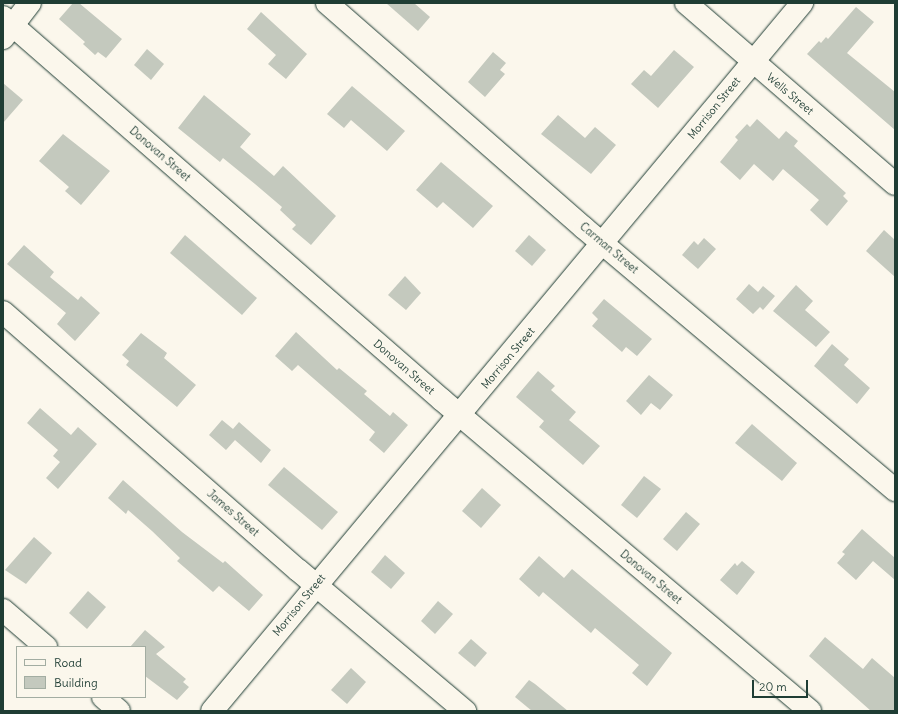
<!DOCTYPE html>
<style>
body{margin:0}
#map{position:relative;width:898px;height:714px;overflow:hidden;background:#fbf7ec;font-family:Delius,sans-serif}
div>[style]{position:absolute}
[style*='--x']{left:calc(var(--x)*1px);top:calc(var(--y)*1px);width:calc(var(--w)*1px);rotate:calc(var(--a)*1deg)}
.building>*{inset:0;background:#c4c9be}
.roads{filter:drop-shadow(0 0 1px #1f3d34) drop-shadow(0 0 1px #1f3d34)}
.minor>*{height:22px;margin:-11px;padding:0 11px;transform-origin:11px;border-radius:11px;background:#fbf7ec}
span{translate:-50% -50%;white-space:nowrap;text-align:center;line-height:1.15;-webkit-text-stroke:3px #fbf7ec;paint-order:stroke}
.street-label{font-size:11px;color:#1f3d34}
.frame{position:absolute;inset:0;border:4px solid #1f3d34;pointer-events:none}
.legend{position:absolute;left:16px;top:646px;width:130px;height:52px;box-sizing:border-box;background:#fbf7ec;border:1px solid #a3ada2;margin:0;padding:5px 7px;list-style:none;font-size:12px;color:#1f3d34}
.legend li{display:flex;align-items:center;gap:8px;height:20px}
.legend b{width:20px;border:1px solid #a3ada2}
.scale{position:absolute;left:752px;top:680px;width:56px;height:18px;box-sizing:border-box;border:2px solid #1f3d34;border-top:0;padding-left:5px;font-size:12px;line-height:14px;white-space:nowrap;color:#1f3d34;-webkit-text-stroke:3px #fbf7ec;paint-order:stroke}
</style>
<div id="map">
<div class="building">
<div style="clip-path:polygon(73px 3px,79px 3px,122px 39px,106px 58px,98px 52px,95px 55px,83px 44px,85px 42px,59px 19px)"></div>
<div style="clip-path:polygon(386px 3px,414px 3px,430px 17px,418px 31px)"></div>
<div style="clip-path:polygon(856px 7px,874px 22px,847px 53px,895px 92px,895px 130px,807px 54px,819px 41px,821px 43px,826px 37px,828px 39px)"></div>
<div style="clip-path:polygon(261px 12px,307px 54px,286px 79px,268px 64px,276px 55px,247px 29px)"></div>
<div style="clip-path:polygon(147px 49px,164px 64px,151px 80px,134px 65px)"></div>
<div style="clip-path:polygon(674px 50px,694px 67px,658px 108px,631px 84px,644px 70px,651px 76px)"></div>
<div style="clip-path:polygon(493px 52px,506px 63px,500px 70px,505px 74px,485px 97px,468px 82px)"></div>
<div style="clip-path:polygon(3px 83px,23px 100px,3px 123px)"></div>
<div style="clip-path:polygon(352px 86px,405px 131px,387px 151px,351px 120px,344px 128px,327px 114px)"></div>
<div style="clip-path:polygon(204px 95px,251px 134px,240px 147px,274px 176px,283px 166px,336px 216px,311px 245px,292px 229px,296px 225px,280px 210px,282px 207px,255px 184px,223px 158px,220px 162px,178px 128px)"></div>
<div style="clip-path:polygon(558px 115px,585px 138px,595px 127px,616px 145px,591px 174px,541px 134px)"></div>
<div style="clip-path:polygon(757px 119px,779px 139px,786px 131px,798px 141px,794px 146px,846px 193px,843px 196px,848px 201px,827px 226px,810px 210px,819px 200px,783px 169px,773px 181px,754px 164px,740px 180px,720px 162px,738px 140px,735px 137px,747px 124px,750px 127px)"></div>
<div style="clip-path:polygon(63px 134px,110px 171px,81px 205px,65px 191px,69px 187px,39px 161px)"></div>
<div style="clip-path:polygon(441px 162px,493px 206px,473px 228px,443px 202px,437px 208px,416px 190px)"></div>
<div style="clip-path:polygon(884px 230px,895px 240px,895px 277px,866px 251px)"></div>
<div style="clip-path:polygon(185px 235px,257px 298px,242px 315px,170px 253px)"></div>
<div style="clip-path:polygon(529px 235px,546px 250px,532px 266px,515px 251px)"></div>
<div style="clip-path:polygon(704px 238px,716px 249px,698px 269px,682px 255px,694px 241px,698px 245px)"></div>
<div style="clip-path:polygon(24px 245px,54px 272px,50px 277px,78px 300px,81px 296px,100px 313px,75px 341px,57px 324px,66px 313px,7px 264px)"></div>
<div style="clip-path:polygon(405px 276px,421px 293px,406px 310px,388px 295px)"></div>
<div style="clip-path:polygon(749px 284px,758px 292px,763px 286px,775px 296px,763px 310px,760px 307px,753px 314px,736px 299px)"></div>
<div style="clip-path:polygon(796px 285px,813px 301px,805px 310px,830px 332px,816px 347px,773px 311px)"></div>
<div style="clip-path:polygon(604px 299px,652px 339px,637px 356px,626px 347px,622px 352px,592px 326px,598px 319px,592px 313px)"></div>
<div style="clip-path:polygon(296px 332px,337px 370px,339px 368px,367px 391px,364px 394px,390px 416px,393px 412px,408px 425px,384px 453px,369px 440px,375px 432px,298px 365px,292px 371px,275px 356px)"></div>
<div style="clip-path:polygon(141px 333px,167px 353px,164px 358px,196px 385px,177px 407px,126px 365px,129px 361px,122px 355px)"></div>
<div style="clip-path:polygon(832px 344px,849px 359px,844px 365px,870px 388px,857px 404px,814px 366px)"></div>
<div style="clip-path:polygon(538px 371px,555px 386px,551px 390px,576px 412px,569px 420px,600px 446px,583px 465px,539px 427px,544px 421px,516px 397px)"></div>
<div style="clip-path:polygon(649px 375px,673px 395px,660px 410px,651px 403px,641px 415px,626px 401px)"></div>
<div style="clip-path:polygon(40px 408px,71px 435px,78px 427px,97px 444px,58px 489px,46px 478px,60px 462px,53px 456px,58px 450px,27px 423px)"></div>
<div style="clip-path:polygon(222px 420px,233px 429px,239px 422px,271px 450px,261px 463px,235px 440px,226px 450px,209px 435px)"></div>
<div style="clip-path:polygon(752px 424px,797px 463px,782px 481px,735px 443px)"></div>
<div style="clip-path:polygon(284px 467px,338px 512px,322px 530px,268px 485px)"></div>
<div style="clip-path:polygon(644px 476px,661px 489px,637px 518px,621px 505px)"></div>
<div style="clip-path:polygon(123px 480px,182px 532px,223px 563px,225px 561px,263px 595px,249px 611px,219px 586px,213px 592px,177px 561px,180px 558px,152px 531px,128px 510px,126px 514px,108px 498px)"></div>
<div style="clip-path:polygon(482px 488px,501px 505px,481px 528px,462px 511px)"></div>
<div style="clip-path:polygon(686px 512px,700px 524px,677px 551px,663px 539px)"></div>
<div style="clip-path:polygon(862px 529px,895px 558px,895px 580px,873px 561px,856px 580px,837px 563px,845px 554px,842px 552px)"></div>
<div style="clip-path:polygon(34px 537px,52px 553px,26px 584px,5px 570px)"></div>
<div style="clip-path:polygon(385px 555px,405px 573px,391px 589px,371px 572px)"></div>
<div style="clip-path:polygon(539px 556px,564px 578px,572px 569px,672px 653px,647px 686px,632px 673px,639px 665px,595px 628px,591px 633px,543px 592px,539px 597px,519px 579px)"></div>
<div style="clip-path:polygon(742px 561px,755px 572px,737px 595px,720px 580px,735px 563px,737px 566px)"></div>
<div style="clip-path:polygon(88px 591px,106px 607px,87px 629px,69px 613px)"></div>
<div style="clip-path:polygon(438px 601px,453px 614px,435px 634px,421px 621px)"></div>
<div style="clip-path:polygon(145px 630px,165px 647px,156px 654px,186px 679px,183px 682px,189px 687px,177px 700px,145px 676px,145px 647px,130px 647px)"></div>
<div style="clip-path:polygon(825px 637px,863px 669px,872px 658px,895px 678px,895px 711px,871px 711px,809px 656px)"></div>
<div style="clip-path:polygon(471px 639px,487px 653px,475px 667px,458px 653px)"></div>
<div style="clip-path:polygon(351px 668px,366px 682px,347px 704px,331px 690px)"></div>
<div style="clip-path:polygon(529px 680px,535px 684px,568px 711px,532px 711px,515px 697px)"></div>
</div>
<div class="roads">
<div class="minor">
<div style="--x:327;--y:3;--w:342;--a:41.2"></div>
<div style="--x:584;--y:228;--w:407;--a:40.1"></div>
<div style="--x:686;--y:3;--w:276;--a:40.9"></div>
<div style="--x:3;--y:17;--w:583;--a:41.1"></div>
<div style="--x:442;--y:400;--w:482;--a:40.2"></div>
<div style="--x:3;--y:38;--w:44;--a:-52.4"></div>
<div style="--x:3;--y:312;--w:392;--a:41.2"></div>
<div style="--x:298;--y:570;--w:219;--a:40.2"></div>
<div style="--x:3;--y:610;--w:57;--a:40.7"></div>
<div style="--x:103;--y:697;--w:21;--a:41"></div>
<div style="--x:212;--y:711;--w:922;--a:-50.19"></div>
</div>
</div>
<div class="street-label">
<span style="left:790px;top:94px;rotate:40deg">Wells Street</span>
<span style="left:714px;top:108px;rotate:-51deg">Morrison Street</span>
<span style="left:160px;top:154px;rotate:41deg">Donovan Street</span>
<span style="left:609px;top:248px;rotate:40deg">Carman Street</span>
<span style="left:508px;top:358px;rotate:-50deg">Morrison Street</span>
<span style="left:404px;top:367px;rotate:41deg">Donovan Street</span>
<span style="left:233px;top:513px;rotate:41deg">James Street</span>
<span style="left:651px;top:577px;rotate:40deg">Donovan Street</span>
<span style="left:299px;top:605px;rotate:-51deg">Morrison Street</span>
</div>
<div class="frame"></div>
<ul class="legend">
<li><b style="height:5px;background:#fbf7ec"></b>Road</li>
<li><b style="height:11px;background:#c4c9be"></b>Building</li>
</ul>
<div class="scale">20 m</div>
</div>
